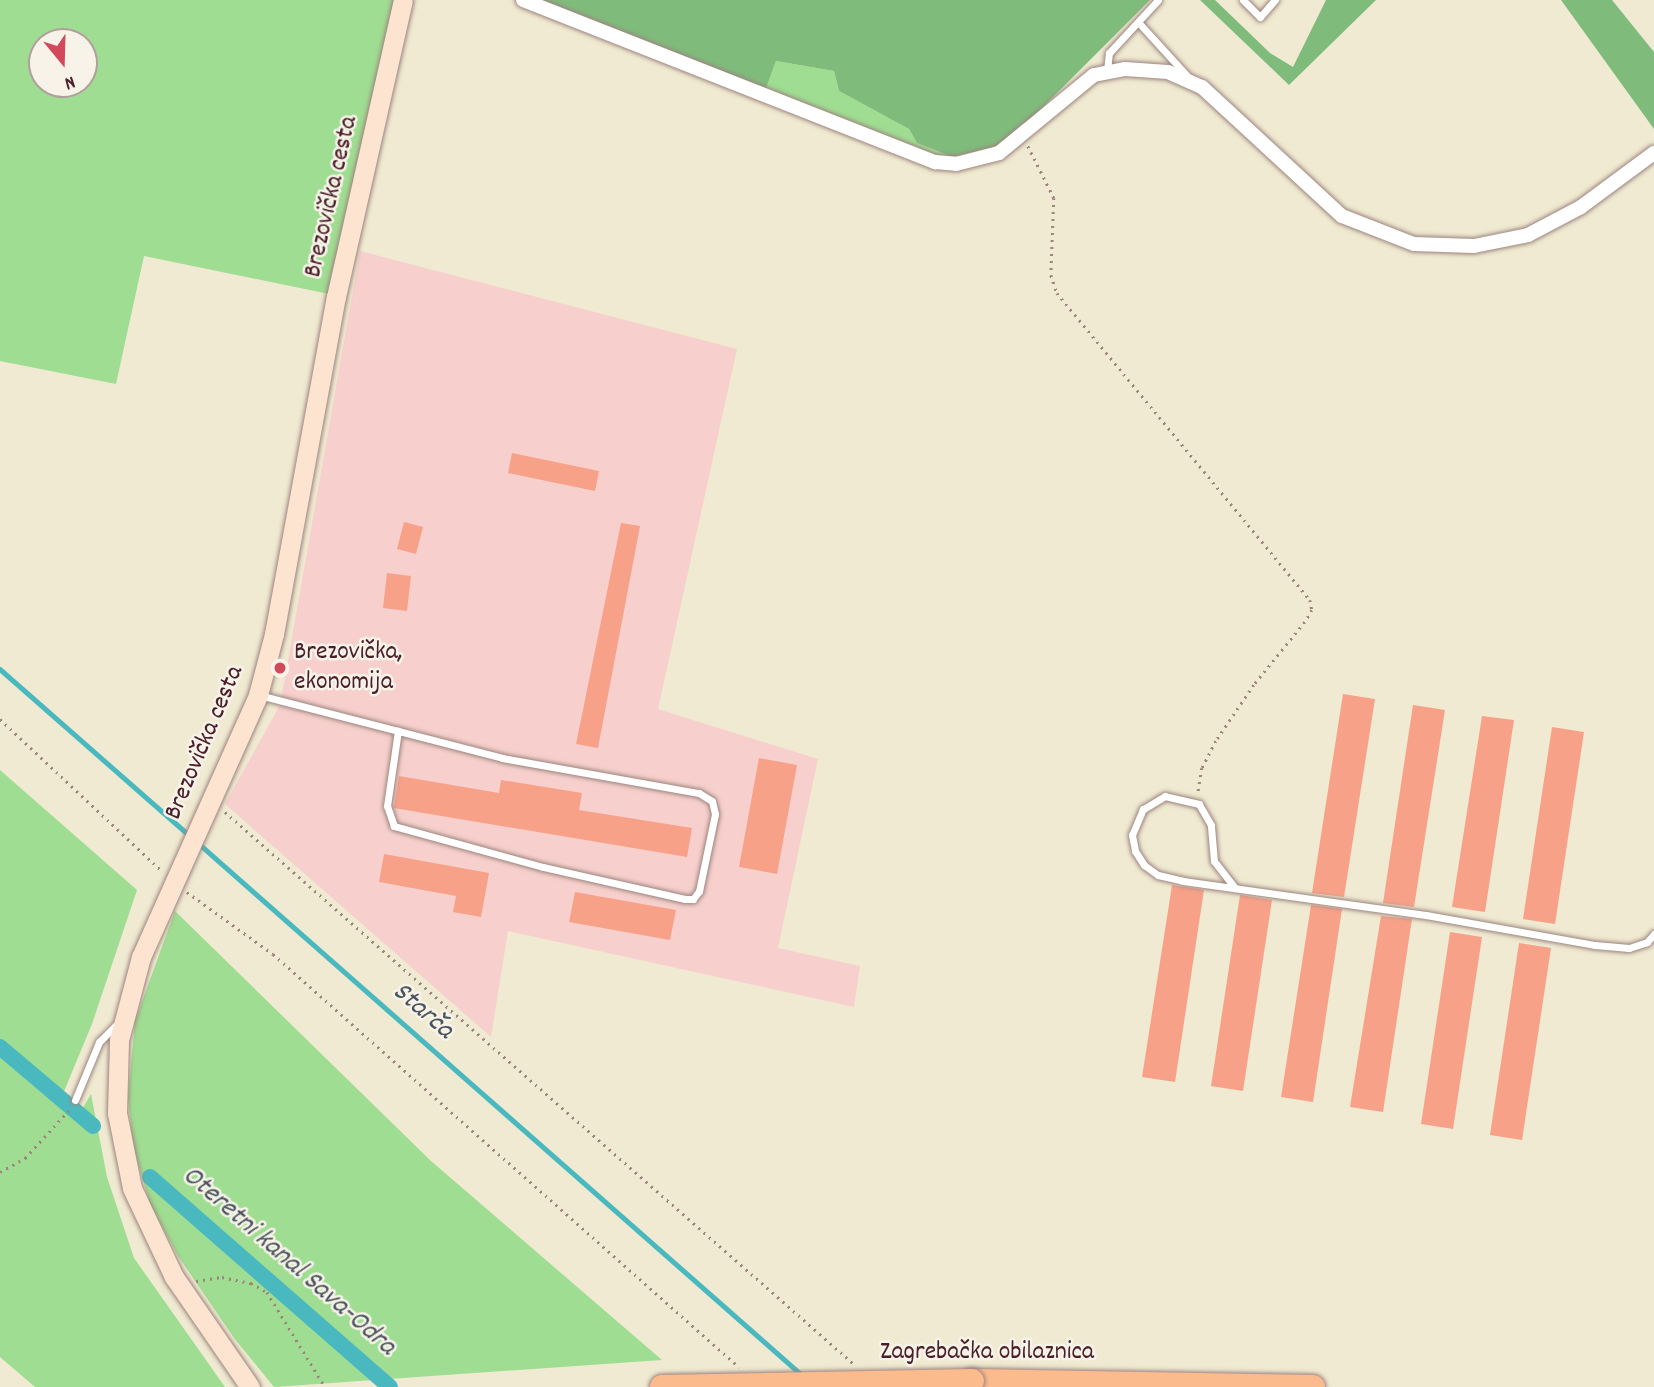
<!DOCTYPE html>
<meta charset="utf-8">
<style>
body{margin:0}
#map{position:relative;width:1654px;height:1387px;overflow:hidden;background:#f0ead2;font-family:Dekko,sans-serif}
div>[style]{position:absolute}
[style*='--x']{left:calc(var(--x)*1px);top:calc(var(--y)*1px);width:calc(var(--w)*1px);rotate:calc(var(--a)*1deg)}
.built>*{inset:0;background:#f7d0cd}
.green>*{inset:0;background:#9fdd92}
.forest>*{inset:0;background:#7fbc7c}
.stream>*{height:4.5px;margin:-2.25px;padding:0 2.25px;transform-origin:2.25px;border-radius:2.25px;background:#4ab9bf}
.canal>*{height:16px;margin:-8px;padding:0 8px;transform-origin:8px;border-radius:8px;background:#4ab9bf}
.building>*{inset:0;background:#f7a189}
.path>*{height:2.5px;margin-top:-1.25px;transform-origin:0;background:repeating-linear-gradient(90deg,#9d847e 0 2px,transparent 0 7px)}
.roads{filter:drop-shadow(0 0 2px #9d847e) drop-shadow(0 0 2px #9d847e)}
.service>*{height:7px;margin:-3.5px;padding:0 3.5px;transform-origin:3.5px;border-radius:3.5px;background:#fff}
.minor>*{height:14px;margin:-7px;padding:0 7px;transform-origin:7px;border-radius:7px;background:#fff}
.secondary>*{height:19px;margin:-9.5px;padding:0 9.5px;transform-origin:9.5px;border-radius:9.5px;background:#fde4d1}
.motorway>*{height:24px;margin:-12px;padding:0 12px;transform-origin:12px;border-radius:12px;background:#fbbb8d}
.bridges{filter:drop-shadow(0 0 2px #9d847e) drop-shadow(0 0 2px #9d847e)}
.motorway-bridge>*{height:24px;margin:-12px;padding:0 12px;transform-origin:12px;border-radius:12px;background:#fbbb8d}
.dots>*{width:19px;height:19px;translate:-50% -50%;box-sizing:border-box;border:4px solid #f7f3e8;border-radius:50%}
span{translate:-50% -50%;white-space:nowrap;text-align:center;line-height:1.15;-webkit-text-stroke:5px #f7f3e8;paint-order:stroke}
.street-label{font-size:26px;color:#4a1f2b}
.poi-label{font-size:26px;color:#4a1f2b}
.left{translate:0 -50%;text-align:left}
.water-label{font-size:28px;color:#4a555f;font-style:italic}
.north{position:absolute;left:28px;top:28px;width:70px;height:70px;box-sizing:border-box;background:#f7f3e8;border:2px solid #b29e9c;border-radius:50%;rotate:161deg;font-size:19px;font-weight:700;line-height:28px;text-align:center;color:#4a1f2b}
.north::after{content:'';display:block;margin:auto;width:24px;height:32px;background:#d1495b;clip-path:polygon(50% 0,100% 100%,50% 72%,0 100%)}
</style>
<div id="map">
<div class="built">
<div style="clip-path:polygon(360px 251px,737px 349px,658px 709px,818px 759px,778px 948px,860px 966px,854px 1007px,508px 931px,491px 1037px,225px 804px,280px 705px)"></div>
</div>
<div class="green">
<div style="clip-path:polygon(evenodd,0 0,394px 0,329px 294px,144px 256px,116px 384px,0 361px,0 0,42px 42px,84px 42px,84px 84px,42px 84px,42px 42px)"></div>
<div style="clip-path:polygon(776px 61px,834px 71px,839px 91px,909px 129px,917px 143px,953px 157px,932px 156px,765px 91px)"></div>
<div style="clip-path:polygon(0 770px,137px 890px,92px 1024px,60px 1101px,78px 1116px,91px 1094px,107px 1177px,134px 1258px,225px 1387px,35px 1387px,0 1357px)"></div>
<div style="clip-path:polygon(175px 911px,431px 1161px,662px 1360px,274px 1387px,234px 1338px,178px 1256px,150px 1204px,133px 1146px,128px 1097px,135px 1021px)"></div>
</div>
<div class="forest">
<div style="clip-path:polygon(539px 0,1150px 0,1019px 131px,997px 146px,953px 157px,917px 143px,909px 129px,839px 91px,834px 71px,776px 61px,765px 91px)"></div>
<div style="clip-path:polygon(1200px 0,1215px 0,1270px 53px,1293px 67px,1326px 0,1376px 0,1289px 85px)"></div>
<div style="clip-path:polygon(1561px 0,1612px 0,1654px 52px,1654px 129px)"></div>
</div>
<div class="stream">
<div style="--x:0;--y:669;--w:253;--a:41.3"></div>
<div style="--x:197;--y:842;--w:806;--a:41.38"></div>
</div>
<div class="canal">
<div style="--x:0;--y:1047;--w:122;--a:40.3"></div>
<div style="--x:150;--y:1177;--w:319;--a:41.2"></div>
</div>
<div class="building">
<div style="clip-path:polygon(512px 453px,599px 471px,595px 491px,508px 473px)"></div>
<div style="clip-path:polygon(404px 522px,423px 527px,416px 554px,397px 549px)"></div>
<div style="clip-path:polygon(621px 523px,640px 526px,598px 748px,576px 744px)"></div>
<div style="clip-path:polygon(387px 573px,411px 576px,407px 611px,383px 608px)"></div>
<div style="clip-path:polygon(1343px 694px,1375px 699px,1344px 897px,1312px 893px)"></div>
<div style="clip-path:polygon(1413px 705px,1445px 710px,1414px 907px,1383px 903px)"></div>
<div style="clip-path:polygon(1482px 716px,1514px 720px,1485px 912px,1452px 907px)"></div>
<div style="clip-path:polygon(1552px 727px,1584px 732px,1555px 924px,1523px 919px)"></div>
<div style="clip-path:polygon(759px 758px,797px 765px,777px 874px,739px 867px)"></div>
<div style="clip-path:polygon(399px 776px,499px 793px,501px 780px,582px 793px,579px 810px,692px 828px,687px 857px,394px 808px)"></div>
<div style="clip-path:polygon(384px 854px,489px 873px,481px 917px,453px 912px,456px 896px,379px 882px)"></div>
<div style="clip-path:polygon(1172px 885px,1204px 890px,1175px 1082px,1142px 1077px)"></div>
<div style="clip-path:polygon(575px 892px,676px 910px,670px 940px,569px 922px)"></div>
<div style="clip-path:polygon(1240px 895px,1272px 900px,1243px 1091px,1211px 1086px)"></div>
<div style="clip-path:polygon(1311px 905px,1342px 909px,1313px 1102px,1281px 1097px)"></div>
<div style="clip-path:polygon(1381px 916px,1412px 919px,1383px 1112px,1350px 1107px)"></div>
<div style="clip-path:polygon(1450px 932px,1482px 937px,1453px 1129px,1421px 1124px)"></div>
<div style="clip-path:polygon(1519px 943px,1551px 948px,1522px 1140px,1490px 1135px)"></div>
</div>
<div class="path">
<div style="--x:1028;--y:146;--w:58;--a:63.4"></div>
<div style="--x:1054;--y:198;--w:77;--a:92.2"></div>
<div style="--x:1051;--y:275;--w:19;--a:72"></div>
<div style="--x:1057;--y:293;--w:398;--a:50.5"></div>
<div style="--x:1310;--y:600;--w:10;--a:79"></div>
<div style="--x:1312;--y:610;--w:14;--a:120"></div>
<div style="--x:1305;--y:622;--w:81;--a:129"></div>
<div style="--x:1254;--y:685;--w:68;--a:124.2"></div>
<div style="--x:1216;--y:741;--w:30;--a:117"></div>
<div style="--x:1202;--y:768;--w:26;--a:99"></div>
<div style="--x:0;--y:719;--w:221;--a:43.2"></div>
<div style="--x:225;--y:812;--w:837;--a:41.27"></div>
<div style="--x:187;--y:892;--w:106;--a:35.8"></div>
<div style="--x:273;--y:954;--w:623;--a:41.55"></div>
<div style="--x:0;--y:1172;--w:29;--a:-29"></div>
<div style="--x:25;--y:1158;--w:67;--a:-47.4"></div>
<div style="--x:196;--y:1281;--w:26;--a:-9"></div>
<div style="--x:222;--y:1277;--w:30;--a:12"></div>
<div style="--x:251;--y:1283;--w:18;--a:29"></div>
<div style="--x:267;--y:1292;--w:111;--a:58.6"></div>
</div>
<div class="roads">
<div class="service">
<div style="--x:1243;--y:0;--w:24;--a:45"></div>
<div style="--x:1260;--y:17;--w:23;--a:-49"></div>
<div style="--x:1138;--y:22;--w:76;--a:47.7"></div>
<div style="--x:1107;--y:71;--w:18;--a:-84"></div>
<div style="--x:1109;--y:53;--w:72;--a:-47.2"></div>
<div style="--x:259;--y:695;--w:251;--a:14.5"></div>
<div style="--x:502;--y:758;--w:200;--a:10.1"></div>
<div style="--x:699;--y:793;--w:15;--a:32"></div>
<div style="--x:712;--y:801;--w:13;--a:77"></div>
<div style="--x:715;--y:814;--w:79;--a:101.7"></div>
<div style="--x:699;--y:891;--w:10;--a:127"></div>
<div style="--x:693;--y:899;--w:8;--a:180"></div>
<div style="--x:685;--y:899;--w:146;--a:-167.3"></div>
<div style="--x:543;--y:867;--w:155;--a:-164.6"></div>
<div style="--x:394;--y:826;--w:21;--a:-109"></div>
<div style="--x:387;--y:806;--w:76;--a:-81.7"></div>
<div style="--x:1235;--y:888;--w:34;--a:-128"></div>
<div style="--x:1214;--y:861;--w:36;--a:-95"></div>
<div style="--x:1211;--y:825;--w:24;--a:-120"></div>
<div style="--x:1199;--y:804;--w:35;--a:-167"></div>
<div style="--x:1165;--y:796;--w:26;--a:149"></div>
<div style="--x:1143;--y:809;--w:28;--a:113"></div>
<div style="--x:1132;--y:835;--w:16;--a:79"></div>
<div style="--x:1135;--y:851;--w:17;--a:57"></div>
<div style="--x:1144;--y:865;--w:17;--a:36"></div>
<div style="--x:1158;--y:875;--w:26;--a:13"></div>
<div style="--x:1183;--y:881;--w:245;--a:8"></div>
<div style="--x:1426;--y:915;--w:172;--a:10.1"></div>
<div style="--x:1595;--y:945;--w:34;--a:5"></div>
<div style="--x:1629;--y:948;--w:19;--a:-18"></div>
<div style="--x:1647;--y:942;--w:11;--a:-49"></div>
<div style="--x:75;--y:1100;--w:63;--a:-67.5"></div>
<div style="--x:99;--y:1042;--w:28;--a:-45"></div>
</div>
<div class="minor">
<div style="--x:523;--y:0;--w:443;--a:21.5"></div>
<div style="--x:935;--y:162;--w:21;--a:5"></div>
<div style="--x:956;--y:164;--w:44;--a:-14.3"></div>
<div style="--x:999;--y:153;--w:123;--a:-39.4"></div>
<div style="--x:1094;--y:75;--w:32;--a:-11"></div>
<div style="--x:1125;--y:69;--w:43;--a:4"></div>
<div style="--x:1168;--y:72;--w:37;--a:24"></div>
<div style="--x:1202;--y:87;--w:190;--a:42.7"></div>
<div style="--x:1342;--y:216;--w:77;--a:21.3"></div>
<div style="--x:1414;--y:244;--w:60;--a:1.9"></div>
<div style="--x:1474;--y:246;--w:55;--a:-11.5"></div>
<div style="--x:1528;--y:235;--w:60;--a:-27.8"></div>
<div style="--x:1581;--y:207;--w:91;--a:-36.5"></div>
</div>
<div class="secondary">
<div style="--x:250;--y:1387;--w:134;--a:-124.6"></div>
<div style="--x:174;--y:1277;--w:98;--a:-115.3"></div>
<div style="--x:132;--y:1188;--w:76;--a:-101.3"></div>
<div style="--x:117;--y:1113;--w:73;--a:-88.4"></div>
<div style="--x:119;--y:1040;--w:86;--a:-75.2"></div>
<div style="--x:141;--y:957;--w:287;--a:-65.9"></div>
<div style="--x:258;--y:695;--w:63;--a:-75.3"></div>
<div style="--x:274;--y:634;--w:343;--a:-79.6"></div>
<div style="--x:336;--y:297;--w:304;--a:-77.3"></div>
</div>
<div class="motorway">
<div style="--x:972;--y:1381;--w:341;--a:1"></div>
</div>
</div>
<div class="bridges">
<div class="motorway-bridge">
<div style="--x:662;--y:1387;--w:310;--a:-1.1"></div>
</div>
</div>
<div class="dots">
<div style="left:280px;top:668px;background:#d1495b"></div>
</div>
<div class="street-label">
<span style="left:332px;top:197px;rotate:-77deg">Brezovička cesta</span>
<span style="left:205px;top:743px;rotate:-67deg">Brezovička cesta</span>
<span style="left:987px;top:1353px">Zagrebačka obilaznica</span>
</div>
<div class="poi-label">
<span class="left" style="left:294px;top:668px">Brezovička,<br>ekonomija</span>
</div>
<div class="water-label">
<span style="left:422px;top:1012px;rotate:41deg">Starča</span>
<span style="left:288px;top:1262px;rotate:41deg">Oteretni kanal Sava-Odra</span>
</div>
<div class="north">N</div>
</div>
